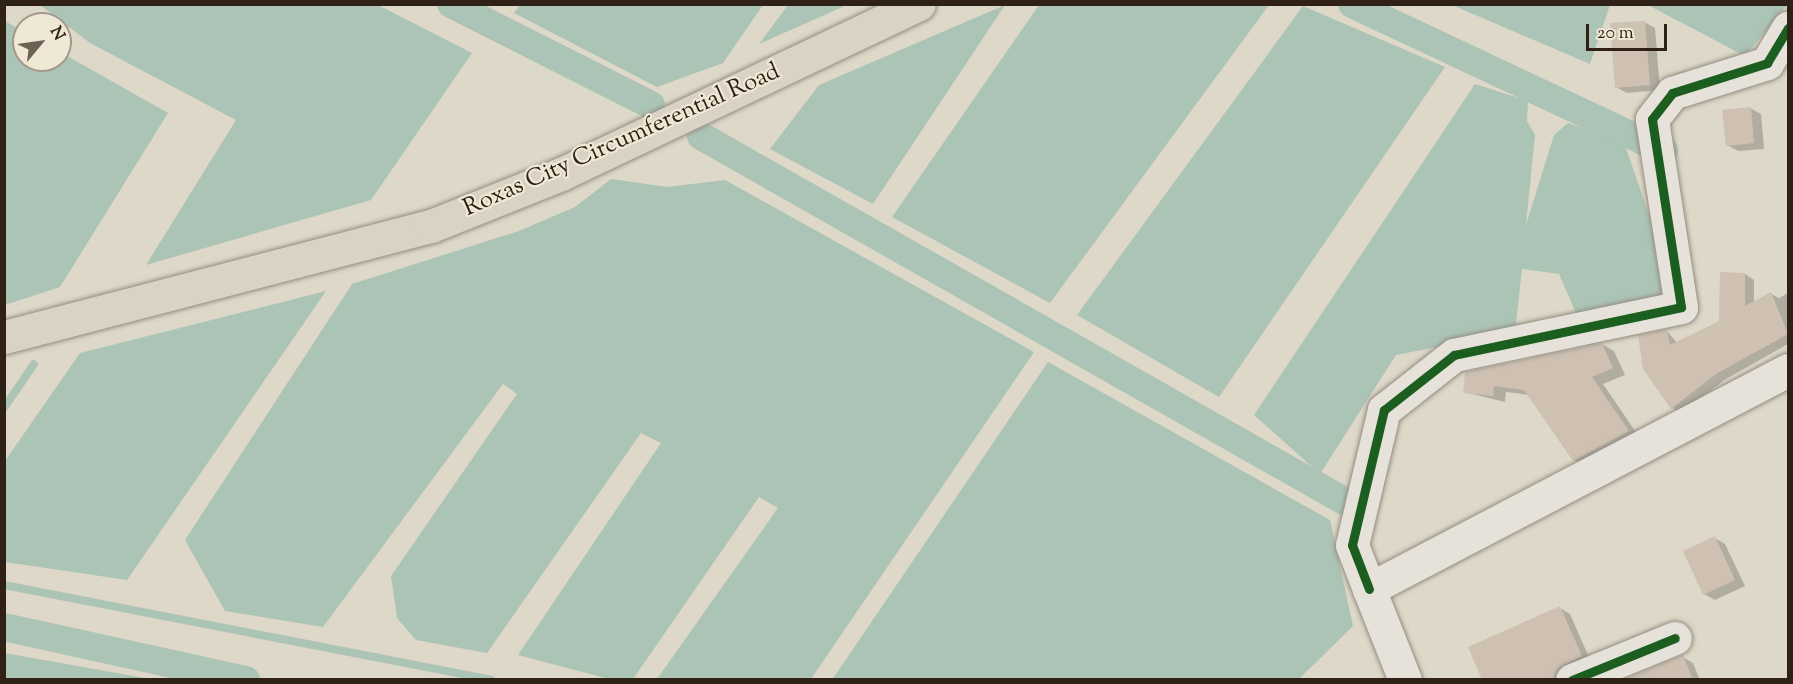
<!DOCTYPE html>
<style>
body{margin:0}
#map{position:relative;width:1793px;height:684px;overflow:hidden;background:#ddd8c7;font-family:"Sorts Mill Goudy",serif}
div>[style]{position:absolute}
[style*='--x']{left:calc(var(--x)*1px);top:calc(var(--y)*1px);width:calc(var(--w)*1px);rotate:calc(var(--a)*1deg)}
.water>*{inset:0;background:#acc4b6}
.shadow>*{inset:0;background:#0003}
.stream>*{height:8px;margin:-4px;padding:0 4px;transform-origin:4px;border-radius:4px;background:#acc4b6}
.canal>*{height:28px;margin:-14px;padding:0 14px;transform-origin:14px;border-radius:14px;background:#acc4b6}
.building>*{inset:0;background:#cec1b2}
.roads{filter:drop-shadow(0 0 2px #928d82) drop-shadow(0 0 2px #928d82)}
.minor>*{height:33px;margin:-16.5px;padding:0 16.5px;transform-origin:16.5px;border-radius:16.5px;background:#e6e2da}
.major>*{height:33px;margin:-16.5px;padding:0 16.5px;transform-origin:16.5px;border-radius:16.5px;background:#d9d2c5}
.cycleway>*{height:9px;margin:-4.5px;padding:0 4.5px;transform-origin:4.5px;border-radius:4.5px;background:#1b5e20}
span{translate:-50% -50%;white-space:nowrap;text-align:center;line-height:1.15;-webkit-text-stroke:4.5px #efe8d5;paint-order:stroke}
.street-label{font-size:24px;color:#302117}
.frame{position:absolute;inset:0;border:6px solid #302117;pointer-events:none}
.north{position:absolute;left:12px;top:12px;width:60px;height:60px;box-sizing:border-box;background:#efe8d5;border:2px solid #a39889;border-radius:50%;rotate:61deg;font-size:16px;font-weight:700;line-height:24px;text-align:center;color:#302117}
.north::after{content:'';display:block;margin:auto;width:21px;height:27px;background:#6d6155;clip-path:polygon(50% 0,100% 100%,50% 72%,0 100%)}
.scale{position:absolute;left:1586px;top:24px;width:81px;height:27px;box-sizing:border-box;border:3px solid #302117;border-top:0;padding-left:8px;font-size:18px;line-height:21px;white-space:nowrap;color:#302117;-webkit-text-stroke:4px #efe8d5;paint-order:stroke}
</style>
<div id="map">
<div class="water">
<div style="clip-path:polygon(1788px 4px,1745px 56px,1648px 5px)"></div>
<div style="clip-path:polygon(40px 5px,378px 5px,472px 53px,371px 200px,146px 265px,236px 120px,90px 43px)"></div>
<div style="clip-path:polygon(520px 5px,520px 4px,763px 5px,723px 63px,657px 87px,514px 13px)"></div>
<div style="clip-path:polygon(788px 5px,788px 4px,847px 5px,759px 44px)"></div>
<div style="clip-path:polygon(1005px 5px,873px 204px,770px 149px,819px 85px)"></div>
<div style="clip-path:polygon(1039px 5px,1269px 5px,1050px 303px,892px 217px)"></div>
<div style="clip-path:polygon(1452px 5px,1610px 5px,1590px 64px)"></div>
<div style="clip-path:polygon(1303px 6px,1445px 67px,1219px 397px,1077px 315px)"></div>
<div style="clip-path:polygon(5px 21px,24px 32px,24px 60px,60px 60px,60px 52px,168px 113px,60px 287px,5px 305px)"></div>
<div style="clip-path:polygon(1475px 84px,1528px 101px,1527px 121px,1535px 135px,1526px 225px,1554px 135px,1568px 123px,1624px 142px,1685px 320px,1590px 345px,1559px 274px,1522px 269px,1515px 332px,1396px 355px,1320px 474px,1254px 415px)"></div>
<div style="clip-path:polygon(611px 179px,667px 187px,725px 180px,1034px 352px,811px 679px,657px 679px,778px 508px,759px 497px,633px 679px,609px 679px,518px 655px,661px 443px,641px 433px,487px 653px,416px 640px,397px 618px,391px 576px,517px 394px,503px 384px,323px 627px,225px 611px,185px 540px,352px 284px,519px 231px,575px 207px)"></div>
<div style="clip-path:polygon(326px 291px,127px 580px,5px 562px,5px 461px,80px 353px)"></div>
<div style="clip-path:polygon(1048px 362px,1330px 520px,1353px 626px,1299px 679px,832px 680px)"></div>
<div style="clip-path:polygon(5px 653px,150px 679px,5px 679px)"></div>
</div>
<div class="shadow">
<div style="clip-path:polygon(1644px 22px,1655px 28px,1660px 90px,1627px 93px,1616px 87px)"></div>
<div style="clip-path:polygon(1750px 108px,1761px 114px,1764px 149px,1738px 151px,1727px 145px)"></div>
<div style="clip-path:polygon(1745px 274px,1754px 280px,1754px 303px,1771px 294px,1779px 298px,1788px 293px,1788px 344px,1726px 379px,1681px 413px,1672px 408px,1667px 331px,1677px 343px,1720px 322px)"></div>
<div style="clip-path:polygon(1602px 344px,1614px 351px,1625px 375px,1603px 384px,1640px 438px,1586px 467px,1574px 460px,1529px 395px,1506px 392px,1505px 402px,1464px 392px)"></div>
<div style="clip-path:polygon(1715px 538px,1725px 544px,1745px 586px,1715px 600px,1704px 594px)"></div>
<div style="clip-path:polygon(1560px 608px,1570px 614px,1591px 662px,1561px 680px,1484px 680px)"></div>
<div style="clip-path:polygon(1683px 657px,1693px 663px,1700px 680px,1627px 680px)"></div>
</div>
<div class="stream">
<div style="--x:4;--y:408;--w:53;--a:-55.7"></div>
<div style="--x:4;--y:585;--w:496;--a:11"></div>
</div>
<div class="canal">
<div style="--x:451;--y:4;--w:224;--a:26.8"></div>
<div style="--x:1352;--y:4;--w:345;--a:25.2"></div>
<div style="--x:701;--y:136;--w:739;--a:29.58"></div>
<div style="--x:4;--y:627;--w:248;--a:12.4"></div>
</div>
<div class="building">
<div style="clip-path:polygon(1645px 21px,1650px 85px,1615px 88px,1610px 23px)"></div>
<div style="clip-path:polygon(1751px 107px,1754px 143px,1726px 146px,1722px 110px)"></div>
<div style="clip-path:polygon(1720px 272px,1745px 273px,1745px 306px,1771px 292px,1788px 334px,1716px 374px,1671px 409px,1643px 369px,1638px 335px,1667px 329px,1670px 345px,1719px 321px)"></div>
<div style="clip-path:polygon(1602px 343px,1613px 368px,1592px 377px,1629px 431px,1573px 461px,1524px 390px,1494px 386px,1493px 396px,1463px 393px,1465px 372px)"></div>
<div style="clip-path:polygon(1715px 536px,1735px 580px,1703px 595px,1683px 551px)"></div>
<div style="clip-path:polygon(1560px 606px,1582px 656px,1558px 668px,1554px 680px,1482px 680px,1468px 647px)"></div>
<div style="clip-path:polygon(1683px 655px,1693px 680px,1623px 680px,1682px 655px)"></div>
</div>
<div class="roads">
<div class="minor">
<div style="--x:1369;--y:589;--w:47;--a:-111.1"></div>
<div style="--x:1352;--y:545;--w:139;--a:-76.7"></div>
<div style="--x:1384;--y:410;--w:89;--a:-38.2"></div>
<div style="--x:1454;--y:355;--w:232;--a:-11.9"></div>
<div style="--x:1681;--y:307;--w:190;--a:-98.8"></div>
<div style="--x:1652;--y:119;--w:33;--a:-52"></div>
<div style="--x:1672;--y:93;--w:100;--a:-17.5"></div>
<div style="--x:1767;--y:63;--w:41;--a:-59"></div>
<div style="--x:1405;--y:680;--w:98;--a:-111.6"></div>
<div style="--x:1369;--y:589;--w:473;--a:-27.6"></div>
<div style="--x:1572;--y:680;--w:111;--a:-22.2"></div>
</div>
<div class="major">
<div style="--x:4;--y:337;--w:441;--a:-14.6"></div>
<div style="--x:431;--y:226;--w:140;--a:-21.8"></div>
<div style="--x:561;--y:174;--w:396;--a:-25.4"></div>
</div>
</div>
<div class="cycleway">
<div style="--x:1369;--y:589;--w:47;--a:-111.1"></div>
<div style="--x:1352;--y:545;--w:139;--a:-76.7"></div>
<div style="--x:1384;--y:410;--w:89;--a:-38.2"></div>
<div style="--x:1454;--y:355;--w:232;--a:-11.9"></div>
<div style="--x:1681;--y:307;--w:190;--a:-98.8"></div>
<div style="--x:1652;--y:119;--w:33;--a:-52"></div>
<div style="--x:1672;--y:93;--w:100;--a:-17.5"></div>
<div style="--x:1767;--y:63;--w:41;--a:-59"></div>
<div style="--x:1572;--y:680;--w:111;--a:-22.2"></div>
</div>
<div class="street-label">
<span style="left:622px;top:141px;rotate:-24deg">Roxas City Circumferential Road</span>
</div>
<div class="frame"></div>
<div class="north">N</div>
<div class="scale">20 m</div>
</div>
